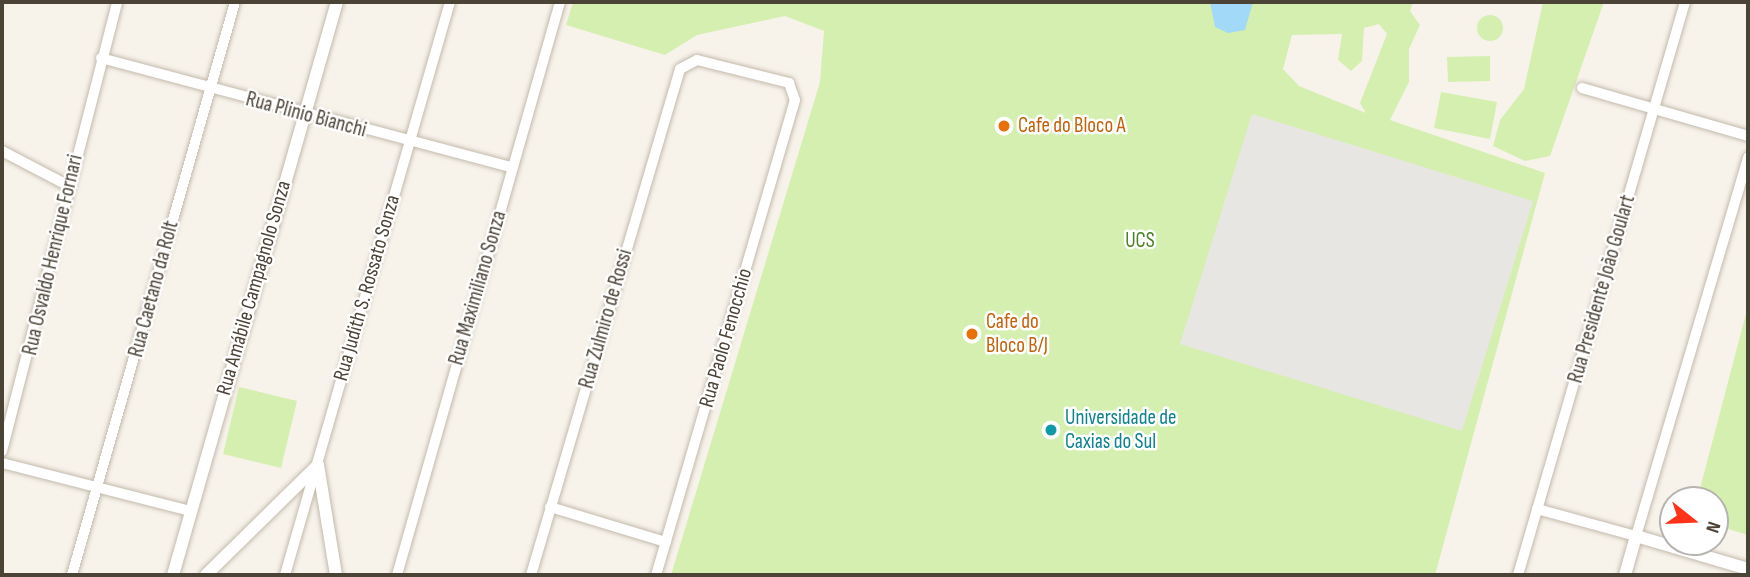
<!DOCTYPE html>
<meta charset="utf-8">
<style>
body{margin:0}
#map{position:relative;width:1750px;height:577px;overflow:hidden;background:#f7f3eb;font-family:"Sofia Sans Condensed",sans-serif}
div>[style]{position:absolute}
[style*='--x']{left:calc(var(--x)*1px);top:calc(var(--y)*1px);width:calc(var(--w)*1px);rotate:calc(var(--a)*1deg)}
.green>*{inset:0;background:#d5efb0}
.round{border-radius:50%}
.parking>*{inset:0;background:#e8e6e2}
.water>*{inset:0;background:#a2d9f8}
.roads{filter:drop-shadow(0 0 2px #c4baac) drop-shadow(0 0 2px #c4baac)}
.minor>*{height:10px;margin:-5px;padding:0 5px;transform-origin:5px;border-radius:5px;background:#fff}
.tertiary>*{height:12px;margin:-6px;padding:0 6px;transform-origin:6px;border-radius:6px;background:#fff}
.dots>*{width:19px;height:19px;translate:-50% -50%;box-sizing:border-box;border:4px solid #fff;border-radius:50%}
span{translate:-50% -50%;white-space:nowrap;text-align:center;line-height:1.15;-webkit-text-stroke:5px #fff;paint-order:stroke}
.street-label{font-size:21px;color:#4c4337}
.food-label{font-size:21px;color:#c56008}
.left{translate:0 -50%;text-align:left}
.park-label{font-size:21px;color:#4a8021}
.culture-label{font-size:21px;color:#0d838f}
.frame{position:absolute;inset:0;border:4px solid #4c4337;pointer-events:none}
.north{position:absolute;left:1659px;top:486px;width:70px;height:70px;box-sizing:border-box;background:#fff;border:2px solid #b7b4af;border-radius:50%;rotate:108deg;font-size:19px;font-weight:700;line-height:28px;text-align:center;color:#4c4337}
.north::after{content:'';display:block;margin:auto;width:24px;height:32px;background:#ff321a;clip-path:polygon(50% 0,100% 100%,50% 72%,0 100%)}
</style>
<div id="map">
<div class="green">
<div style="clip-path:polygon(evenodd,573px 2px,1413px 2px,1410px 11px,1420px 25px,1409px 49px,1409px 82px,1390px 120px,1545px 173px,1435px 575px,671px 575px,820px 82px,824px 31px,785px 16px,697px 35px,665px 55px,566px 25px,573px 2px,1379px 24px,1387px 34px,1360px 103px,1366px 113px,1299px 86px,1283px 69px,1292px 35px,1342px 34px,1338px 60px,1351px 71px,1362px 61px,1364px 28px,1379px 24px)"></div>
<div style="clip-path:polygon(1543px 2px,1604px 2px,1550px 156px,1525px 161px,1493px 146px,1500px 120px,1524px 89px)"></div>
<div class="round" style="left:1477px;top:15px;width:26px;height:26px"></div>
<div style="clip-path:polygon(1490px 56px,1490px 81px,1448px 82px,1447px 57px)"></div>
<div style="clip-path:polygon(1441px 92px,1497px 102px,1490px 139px,1434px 128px)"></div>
<div style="clip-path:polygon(1748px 306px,1748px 535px,1715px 525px,1715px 500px,1697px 500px)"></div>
<div style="clip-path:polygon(239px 387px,297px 401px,281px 468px,223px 454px)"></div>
</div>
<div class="parking">
<div style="clip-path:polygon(1252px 114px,1533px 201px,1462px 431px,1180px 344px)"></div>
</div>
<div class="water">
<div style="clip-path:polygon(1210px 2px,1253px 2px,1245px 30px,1228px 33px,1215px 27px)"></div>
</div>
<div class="roads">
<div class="minor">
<div style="--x:101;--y:58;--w:426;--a:14.9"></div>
<div style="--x:1582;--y:88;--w:173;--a:16.1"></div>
<div style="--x:2;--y:151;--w:76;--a:27.6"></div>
<div style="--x:2;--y:451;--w:463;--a:-75.6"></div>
<div style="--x:2;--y:463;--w:195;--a:14.3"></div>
<div style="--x:550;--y:507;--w:121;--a:16.8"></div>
<div style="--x:1537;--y:509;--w:103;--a:15.3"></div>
<div style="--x:1636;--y:536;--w:395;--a:-73.5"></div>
<div style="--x:72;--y:575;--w:596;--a:-74.12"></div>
<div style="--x:285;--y:575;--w:596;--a:-73.94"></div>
<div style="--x:397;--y:575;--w:596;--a:-74.12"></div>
<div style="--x:531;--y:575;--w:527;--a:-73.59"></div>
<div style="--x:680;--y:69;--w:19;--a:-28"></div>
<div style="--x:697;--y:60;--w:95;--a:14"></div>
<div style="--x:789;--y:83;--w:18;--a:71"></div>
<div style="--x:795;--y:100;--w:495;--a:106.3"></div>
<div style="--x:1518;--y:575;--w:597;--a:-73.75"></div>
</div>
<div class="tertiary">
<div style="--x:318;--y:465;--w:111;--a:80.7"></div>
<div style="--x:173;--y:575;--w:596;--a:-74.03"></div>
<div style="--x:206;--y:575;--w:157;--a:-44.5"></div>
<div style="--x:1625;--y:575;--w:41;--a:-74.2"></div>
<div style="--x:1636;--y:536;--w:117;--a:16.4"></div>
</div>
</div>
<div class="dots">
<div style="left:1004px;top:126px;background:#e8710a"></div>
<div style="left:972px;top:334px;background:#e8710a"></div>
<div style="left:1051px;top:430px;background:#0f9aa8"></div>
</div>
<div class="street-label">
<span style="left:306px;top:115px;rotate:15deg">Rua Plinio Bianchi</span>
<span style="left:53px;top:255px;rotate:-77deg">Rua Osvaldo Henrique Fornari</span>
<span style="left:254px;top:288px;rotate:-74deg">Rua Amábile Campagnolo Sonza</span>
<span style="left:367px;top:288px;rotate:-74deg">Rua Judith S. Rossato Sonza</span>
<span style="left:478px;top:288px;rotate:-74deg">Rua Maximiliano Sonza</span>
<span style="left:154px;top:289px;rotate:-75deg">Rua Caetano da Rolt</span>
<span style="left:1602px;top:289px;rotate:-74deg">Rua Presidente João Goulart</span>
<span style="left:606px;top:319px;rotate:-74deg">Rua Zulmiro de Rossi</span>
<span style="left:726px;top:338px;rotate:-74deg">Rua Paolo Fenocchio</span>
</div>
<div class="food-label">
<span class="left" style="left:1018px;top:126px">Cafe do Bloco A</span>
<span class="left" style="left:986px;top:334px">Cafe do<br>Bloco B/J</span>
</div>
<div class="park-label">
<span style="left:1140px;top:241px">UCS</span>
</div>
<div class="culture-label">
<span class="left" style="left:1065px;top:430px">Universidade de<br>Caxias do Sul</span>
</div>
<div class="frame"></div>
<div class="north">N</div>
</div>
